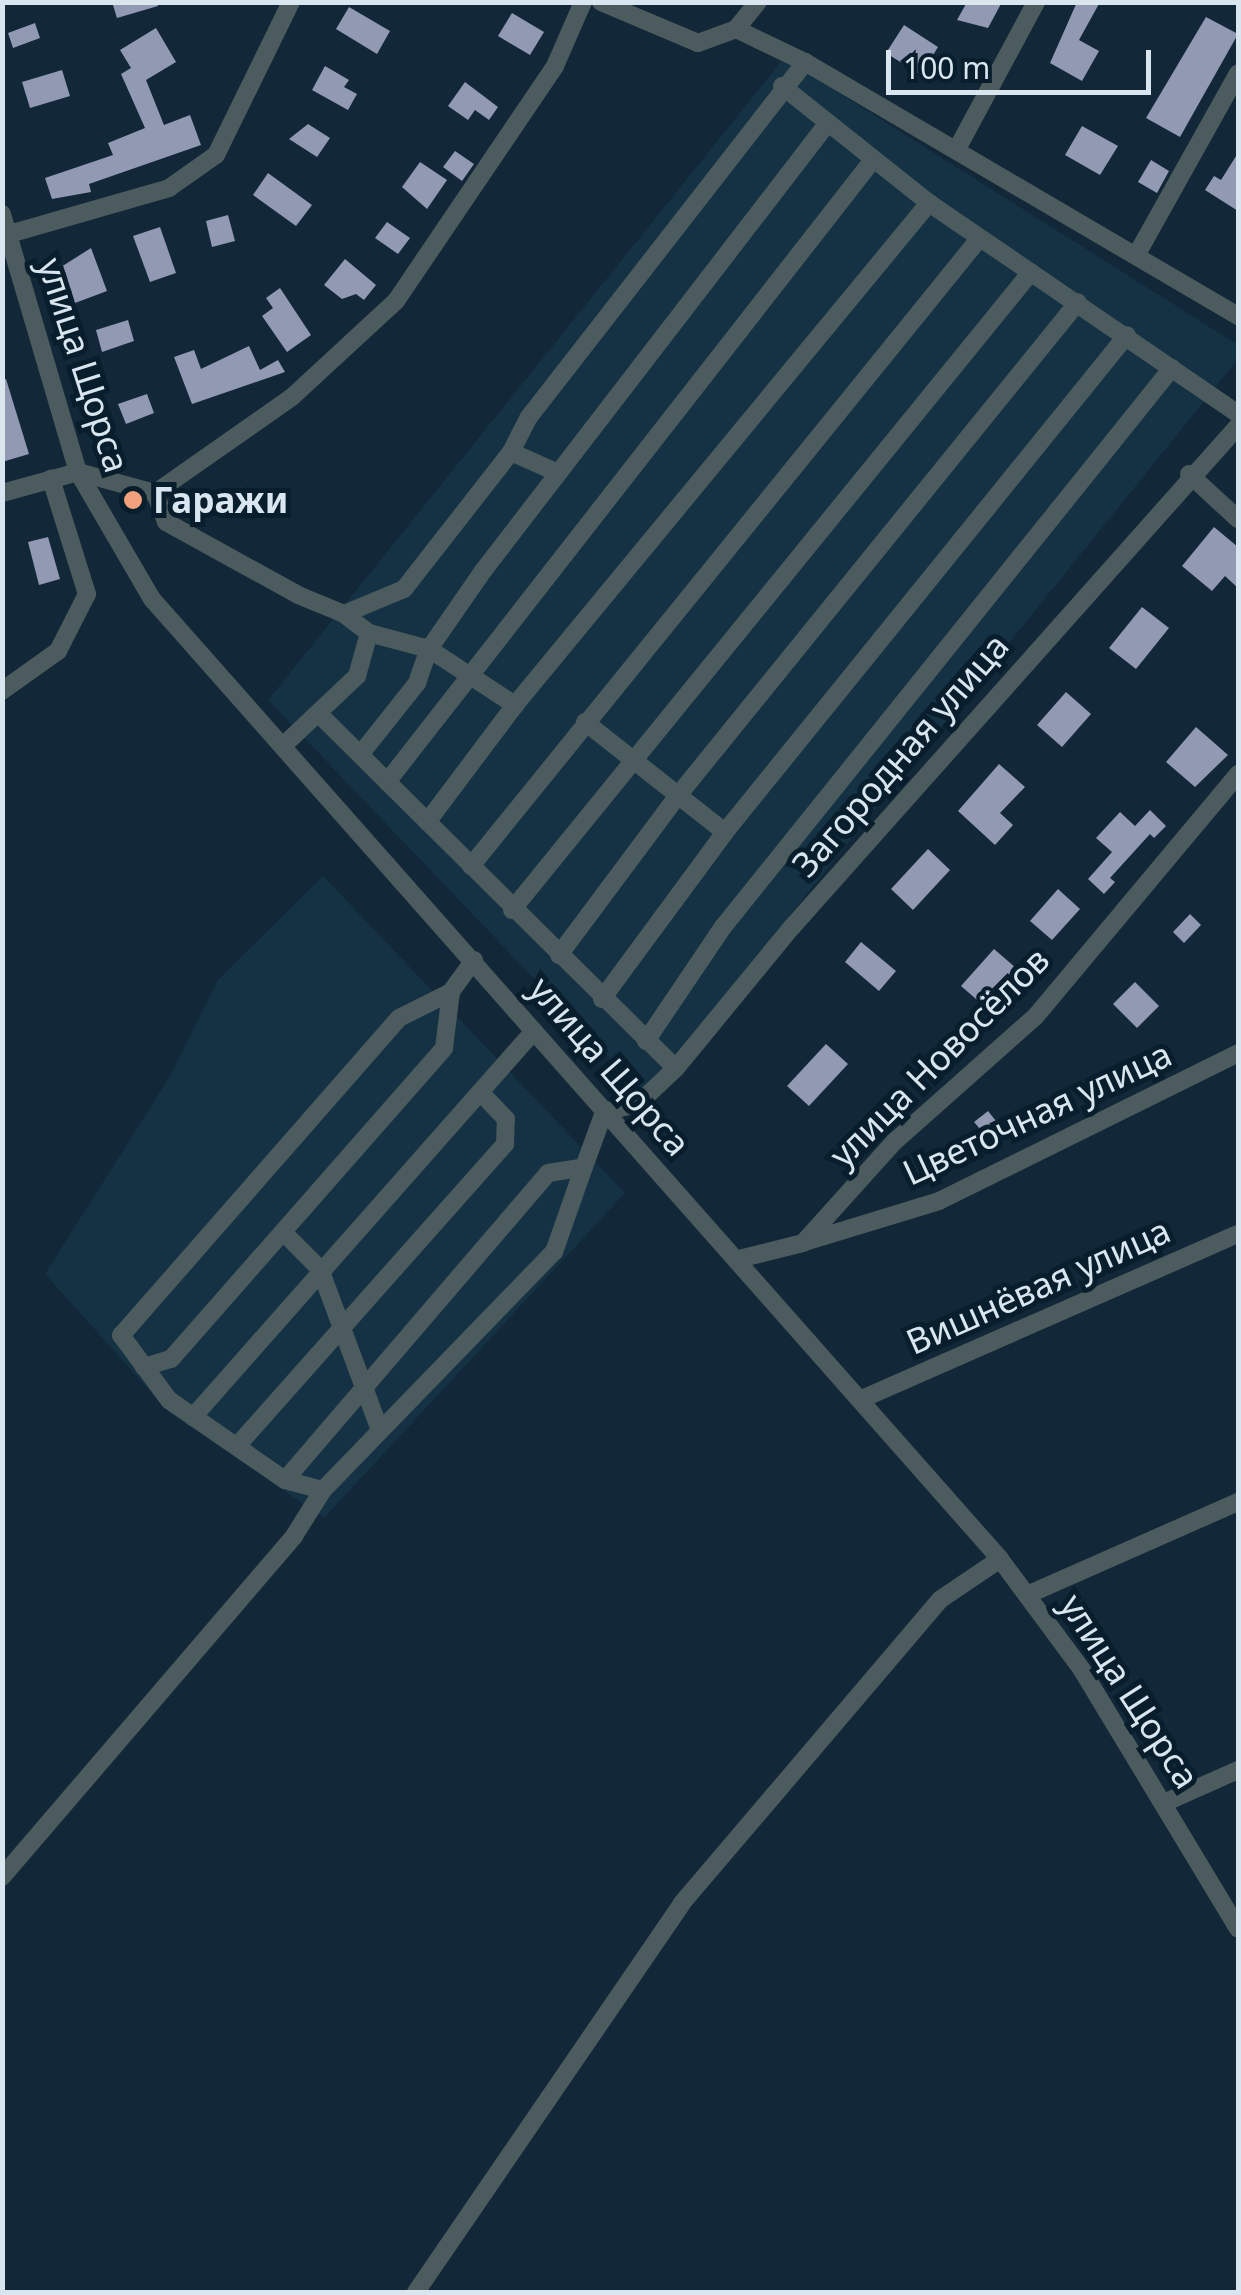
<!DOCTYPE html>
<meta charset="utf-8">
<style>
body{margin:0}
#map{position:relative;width:1241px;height:2295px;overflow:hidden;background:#122737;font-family:"Noto Sans",sans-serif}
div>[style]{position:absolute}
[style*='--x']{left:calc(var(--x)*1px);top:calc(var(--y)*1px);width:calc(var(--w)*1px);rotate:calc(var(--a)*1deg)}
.built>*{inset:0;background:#153245}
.building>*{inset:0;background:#9299b3}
.minor>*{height:18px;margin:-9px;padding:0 9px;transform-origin:9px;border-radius:9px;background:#4c5b5d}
.dots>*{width:28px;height:28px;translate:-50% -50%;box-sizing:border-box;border:5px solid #081e2c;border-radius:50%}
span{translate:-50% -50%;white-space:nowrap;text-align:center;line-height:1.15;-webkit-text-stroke:10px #081e2c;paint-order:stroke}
.street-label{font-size:35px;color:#d9e6f0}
.poi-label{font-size:35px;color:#d9e6f0;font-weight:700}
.left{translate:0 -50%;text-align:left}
.frame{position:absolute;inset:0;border:5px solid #d9e6f0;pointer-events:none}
.scale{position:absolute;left:886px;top:50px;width:265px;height:45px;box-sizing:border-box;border:5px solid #d9e6f0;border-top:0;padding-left:12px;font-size:30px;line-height:35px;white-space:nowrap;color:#d9e6f0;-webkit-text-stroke:8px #081e2c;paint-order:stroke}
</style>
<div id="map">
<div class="built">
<div style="clip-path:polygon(784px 58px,1238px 345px,1238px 359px,645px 1095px,268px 700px)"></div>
<div style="clip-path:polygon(323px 876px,625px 1193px,324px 1518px,170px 1413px,45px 1274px,169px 1078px,218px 980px)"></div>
</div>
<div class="building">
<div style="clip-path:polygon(112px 2px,157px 2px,158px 6px,117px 18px)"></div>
<div style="clip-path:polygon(967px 2px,1002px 2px,988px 28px,957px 20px)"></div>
<div style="clip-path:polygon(1077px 2px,1100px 2px,1079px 40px,1099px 51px,1082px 81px,1050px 63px)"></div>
<div style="clip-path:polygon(349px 7px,390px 31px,377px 54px,336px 29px)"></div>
<div style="clip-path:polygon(512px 13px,544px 32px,530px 55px,498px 36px)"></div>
<div style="clip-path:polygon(1206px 17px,1238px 34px,1180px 137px,1146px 118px)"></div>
<div style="clip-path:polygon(35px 23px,40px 38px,13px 48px,8px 33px)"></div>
<div style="clip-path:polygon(904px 25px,938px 47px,921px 75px,886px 53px)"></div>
<div style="clip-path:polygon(156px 28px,176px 62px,146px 80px,164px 125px,190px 115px,201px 145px,89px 184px,91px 192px,52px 199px,45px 178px,113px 155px,108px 143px,145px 128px,121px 74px,131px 68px,120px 50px)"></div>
<div style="clip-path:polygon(325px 66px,349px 80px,344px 87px,357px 94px,348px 110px,312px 90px)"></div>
<div style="clip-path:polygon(62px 70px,70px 96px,30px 108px,22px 82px)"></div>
<div style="clip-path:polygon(465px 82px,498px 107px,489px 120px,475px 110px,468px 120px,448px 106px)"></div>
<div style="clip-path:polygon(308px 124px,330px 138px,317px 157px,289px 139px)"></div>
<div style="clip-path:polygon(1082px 126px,1118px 146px,1100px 175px,1065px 155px)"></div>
<div style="clip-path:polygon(455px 151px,474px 164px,462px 181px,443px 167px)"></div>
<div style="clip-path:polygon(1238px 153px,1238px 211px,1205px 190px,1214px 176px,1221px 180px)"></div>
<div style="clip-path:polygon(1151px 160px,1169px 171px,1157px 193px,1138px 182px)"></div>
<div style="clip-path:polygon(420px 162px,447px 180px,427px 209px,402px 187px)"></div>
<div style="clip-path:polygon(268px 173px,312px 205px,296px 226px,253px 195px)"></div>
<div style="clip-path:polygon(228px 215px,235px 241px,212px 247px,206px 221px)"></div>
<div style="clip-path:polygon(387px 222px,410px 238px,398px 254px,375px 238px)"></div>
<div style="clip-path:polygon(160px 227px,176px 273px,150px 282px,133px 236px)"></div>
<div style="clip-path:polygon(91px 248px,107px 291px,75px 303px,61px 267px)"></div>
<div style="clip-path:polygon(345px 259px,376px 285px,364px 300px,356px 294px,342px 299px,324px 285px)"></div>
<div style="clip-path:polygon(280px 288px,311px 335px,287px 352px,262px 316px,273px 308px,266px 298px)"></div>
<div style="clip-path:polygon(128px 320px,134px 341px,102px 352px,96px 330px)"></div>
<div style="clip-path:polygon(249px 346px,260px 370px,278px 360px,285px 372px,192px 404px,174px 357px,194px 350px,201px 369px)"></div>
<div style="clip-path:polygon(6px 379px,29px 454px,2px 462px,2px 380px)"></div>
<div style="clip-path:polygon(147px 394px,154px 413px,126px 424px,118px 404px)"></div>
<div style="clip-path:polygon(1214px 527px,1238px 547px,1238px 588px,1225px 576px,1212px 591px,1182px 566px)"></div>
<div style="clip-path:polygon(48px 537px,60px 579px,39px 585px,28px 542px)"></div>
<div style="clip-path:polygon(1142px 607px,1169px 628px,1136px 669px,1109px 648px)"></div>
<div style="clip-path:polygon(1066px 692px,1091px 714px,1062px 747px,1037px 725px)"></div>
<div style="clip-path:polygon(1196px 727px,1228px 755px,1195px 787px,1166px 762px)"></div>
<div style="clip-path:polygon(999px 764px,1025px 787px,1000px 813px,1013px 825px,995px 845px,958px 811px)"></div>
<div style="clip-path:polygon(1150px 810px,1166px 826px,1154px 838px,1150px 834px,1110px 878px,1115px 882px,1104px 894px,1088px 879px,1112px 852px,1096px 838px,1120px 812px,1135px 826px)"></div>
<div style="clip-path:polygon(928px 849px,950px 870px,913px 910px,891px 889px)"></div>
<div style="clip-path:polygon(1058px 889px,1080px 909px,1052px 940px,1030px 921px)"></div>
<div style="clip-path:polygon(1190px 914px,1201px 925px,1184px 943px,1173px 932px)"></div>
<div style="clip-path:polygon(861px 942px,896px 971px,879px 991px,845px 962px)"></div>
<div style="clip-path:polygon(994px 949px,1023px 974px,991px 1012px,961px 986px)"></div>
<div style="clip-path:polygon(1135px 982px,1159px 1006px,1137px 1028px,1113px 1004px)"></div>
<div style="clip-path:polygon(826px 1044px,848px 1064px,809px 1106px,787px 1086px)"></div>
<div style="clip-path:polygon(988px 1111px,1000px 1126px,987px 1137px,974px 1122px)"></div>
</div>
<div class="minor">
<div style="--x:601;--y:2;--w:105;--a:22.9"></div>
<div style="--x:698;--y:43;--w:40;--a:-20.2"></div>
<div style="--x:736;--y:29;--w:76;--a:25.6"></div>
<div style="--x:805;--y:62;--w:502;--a:30.4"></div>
<div style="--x:736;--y:29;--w:35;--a:-51"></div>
<div style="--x:782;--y:86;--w:188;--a:38.5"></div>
<div style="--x:929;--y:203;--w:374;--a:34.3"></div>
<div style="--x:957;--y:149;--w:167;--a:-61.7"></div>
<div style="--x:2;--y:214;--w:269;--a:73.6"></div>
<div style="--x:78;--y:472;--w:147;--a:59.8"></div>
<div style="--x:152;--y:599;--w:1281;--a:48.54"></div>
<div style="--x:1000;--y:1559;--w:138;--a:53.5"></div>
<div style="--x:1082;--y:1670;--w:302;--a:58.9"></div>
<div style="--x:2;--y:236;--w:174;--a:-16"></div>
<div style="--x:169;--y:188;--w:57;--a:-35.1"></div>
<div style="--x:216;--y:155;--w:170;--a:-63.9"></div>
<div style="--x:1137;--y:254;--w:207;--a:-60.8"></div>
<div style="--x:511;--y:452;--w:51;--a:24.1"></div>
<div style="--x:1189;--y:474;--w:67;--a:42.6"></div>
<div style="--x:2;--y:493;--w:79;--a:-15.4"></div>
<div style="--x:78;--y:472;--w:80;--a:15.3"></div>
<div style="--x:155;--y:493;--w:167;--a:-35"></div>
<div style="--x:292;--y:397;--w:142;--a:-42.7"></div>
<div style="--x:396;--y:301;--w:284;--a:-55.9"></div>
<div style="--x:555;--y:66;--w:70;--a:-66.4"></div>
<div style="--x:155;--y:493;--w:31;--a:69"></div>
<div style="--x:166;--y:522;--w:151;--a:28.9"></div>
<div style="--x:298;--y:595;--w:50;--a:22.4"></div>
<div style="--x:369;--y:633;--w:62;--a:14.9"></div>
<div style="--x:429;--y:649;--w:103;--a:33.1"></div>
<div style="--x:515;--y:705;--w:146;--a:126.9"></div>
<div style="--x:2;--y:691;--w:69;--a:-35.5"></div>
<div style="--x:58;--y:651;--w:64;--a:-63"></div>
<div style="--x:87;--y:594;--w:121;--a:-107.4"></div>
<div style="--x:515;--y:705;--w:651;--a:-50.49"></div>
<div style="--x:321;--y:716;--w:500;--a:44.8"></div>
<div style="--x:585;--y:722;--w:178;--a:38.2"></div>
<div style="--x:285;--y:744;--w:99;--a:-43.4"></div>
<div style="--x:357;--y:676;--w:45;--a:-74.4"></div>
<div style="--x:369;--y:633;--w:31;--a:-143"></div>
<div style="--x:344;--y:614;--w:65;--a:-22.6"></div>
<div style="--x:404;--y:589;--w:174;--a:-52"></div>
<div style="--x:511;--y:452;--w:39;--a:-63"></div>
<div style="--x:529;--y:417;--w:450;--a:-52.1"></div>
<div style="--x:363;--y:751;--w:87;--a:-51.5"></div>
<div style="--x:417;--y:683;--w:36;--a:-71"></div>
<div style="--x:429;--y:649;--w:95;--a:-55.3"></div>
<div style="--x:483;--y:571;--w:564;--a:-52.42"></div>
<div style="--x:387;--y:782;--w:788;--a:-52.01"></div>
<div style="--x:471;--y:866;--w:807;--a:-50.99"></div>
<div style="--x:512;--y:910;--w:822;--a:-50.87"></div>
<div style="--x:559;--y:955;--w:196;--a:-53.3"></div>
<div style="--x:676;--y:798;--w:638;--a:-50.98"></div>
<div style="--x:474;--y:960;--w:39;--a:126"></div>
<div style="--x:451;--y:992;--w:58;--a:153.4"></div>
<div style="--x:399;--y:1018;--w:422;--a:131.2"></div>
<div style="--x:121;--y:1335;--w:81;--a:53.6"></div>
<div style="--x:169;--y:1400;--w:141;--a:34.6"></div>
<div style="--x:285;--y:1480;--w:39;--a:15"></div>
<div style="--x:323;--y:1490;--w:332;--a:-45.9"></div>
<div style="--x:554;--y:1252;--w:90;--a:-70.6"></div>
<div style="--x:602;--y:999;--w:207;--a:-53.6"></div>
<div style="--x:725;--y:832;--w:639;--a:-51.03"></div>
<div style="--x:646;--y:1041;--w:138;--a:-56"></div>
<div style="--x:723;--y:927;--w:717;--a:-51.23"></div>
<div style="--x:283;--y:1232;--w:52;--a:45"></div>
<div style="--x:320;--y:1269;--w:170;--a:69.6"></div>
<div style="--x:805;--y:1242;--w:140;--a:-17"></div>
<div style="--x:939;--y:1201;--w:334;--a:-26.3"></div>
<div style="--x:739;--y:1259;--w:66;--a:-14"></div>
<div style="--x:803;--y:1243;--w:136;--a:-48"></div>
<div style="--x:894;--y:1142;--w:188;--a:-41.6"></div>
<div style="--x:1035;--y:1017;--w:317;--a:-50.1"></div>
<div style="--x:144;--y:1367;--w:28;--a:-17"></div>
<div style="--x:171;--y:1359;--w:414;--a:-48.7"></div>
<div style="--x:444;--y:1048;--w:56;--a:-82.9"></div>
<div style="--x:864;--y:1398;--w:408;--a:-23.7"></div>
<div style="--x:193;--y:1417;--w:515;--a:-48.54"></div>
<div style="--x:237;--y:1446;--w:404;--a:-48.4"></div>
<div style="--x:505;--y:1144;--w:25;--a:-88"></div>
<div style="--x:506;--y:1119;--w:36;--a:-134"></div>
<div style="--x:285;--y:1480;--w:404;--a:-49.4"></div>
<div style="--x:548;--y:1173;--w:36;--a:-9"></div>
<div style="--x:584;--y:1167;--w:59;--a:-70"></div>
<div style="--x:604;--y:1112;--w:36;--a:-14"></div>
<div style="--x:639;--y:1103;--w:51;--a:-43.4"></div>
<div style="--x:676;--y:1068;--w:183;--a:-50.6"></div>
<div style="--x:792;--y:927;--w:671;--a:-48.32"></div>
<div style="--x:1027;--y:1595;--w:231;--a:-23.8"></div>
<div style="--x:1166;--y:1802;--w:79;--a:-24"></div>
<div style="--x:2;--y:1877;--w:449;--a:-49.4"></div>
<div style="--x:294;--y:1536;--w:54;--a:-57.8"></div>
<div style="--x:416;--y:2292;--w:471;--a:-55.6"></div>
<div style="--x:682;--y:1903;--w:399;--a:-49.6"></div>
<div style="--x:941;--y:1599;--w:71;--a:-34.1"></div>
</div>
<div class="dots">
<div style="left:133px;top:500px;background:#f1a17b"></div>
</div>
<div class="street-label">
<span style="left:84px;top:365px;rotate:72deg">улица Щорса</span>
<span style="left:900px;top:755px;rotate:-49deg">Загородная улица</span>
<span style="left:939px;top:1057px;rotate:-45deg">улица Новосёлов</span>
<span style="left:610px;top:1066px;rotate:49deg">улица Щорса</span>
<span style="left:1037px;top:1113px;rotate:-25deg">Цветочная улица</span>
<span style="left:1038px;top:1286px;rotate:-24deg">Вишнёвая улица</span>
<span style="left:1130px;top:1691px;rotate:57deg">улица Щорса</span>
</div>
<div class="poi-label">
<span class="left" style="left:153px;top:500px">Гаражи</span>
</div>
<div class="frame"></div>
<div class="scale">100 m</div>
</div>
